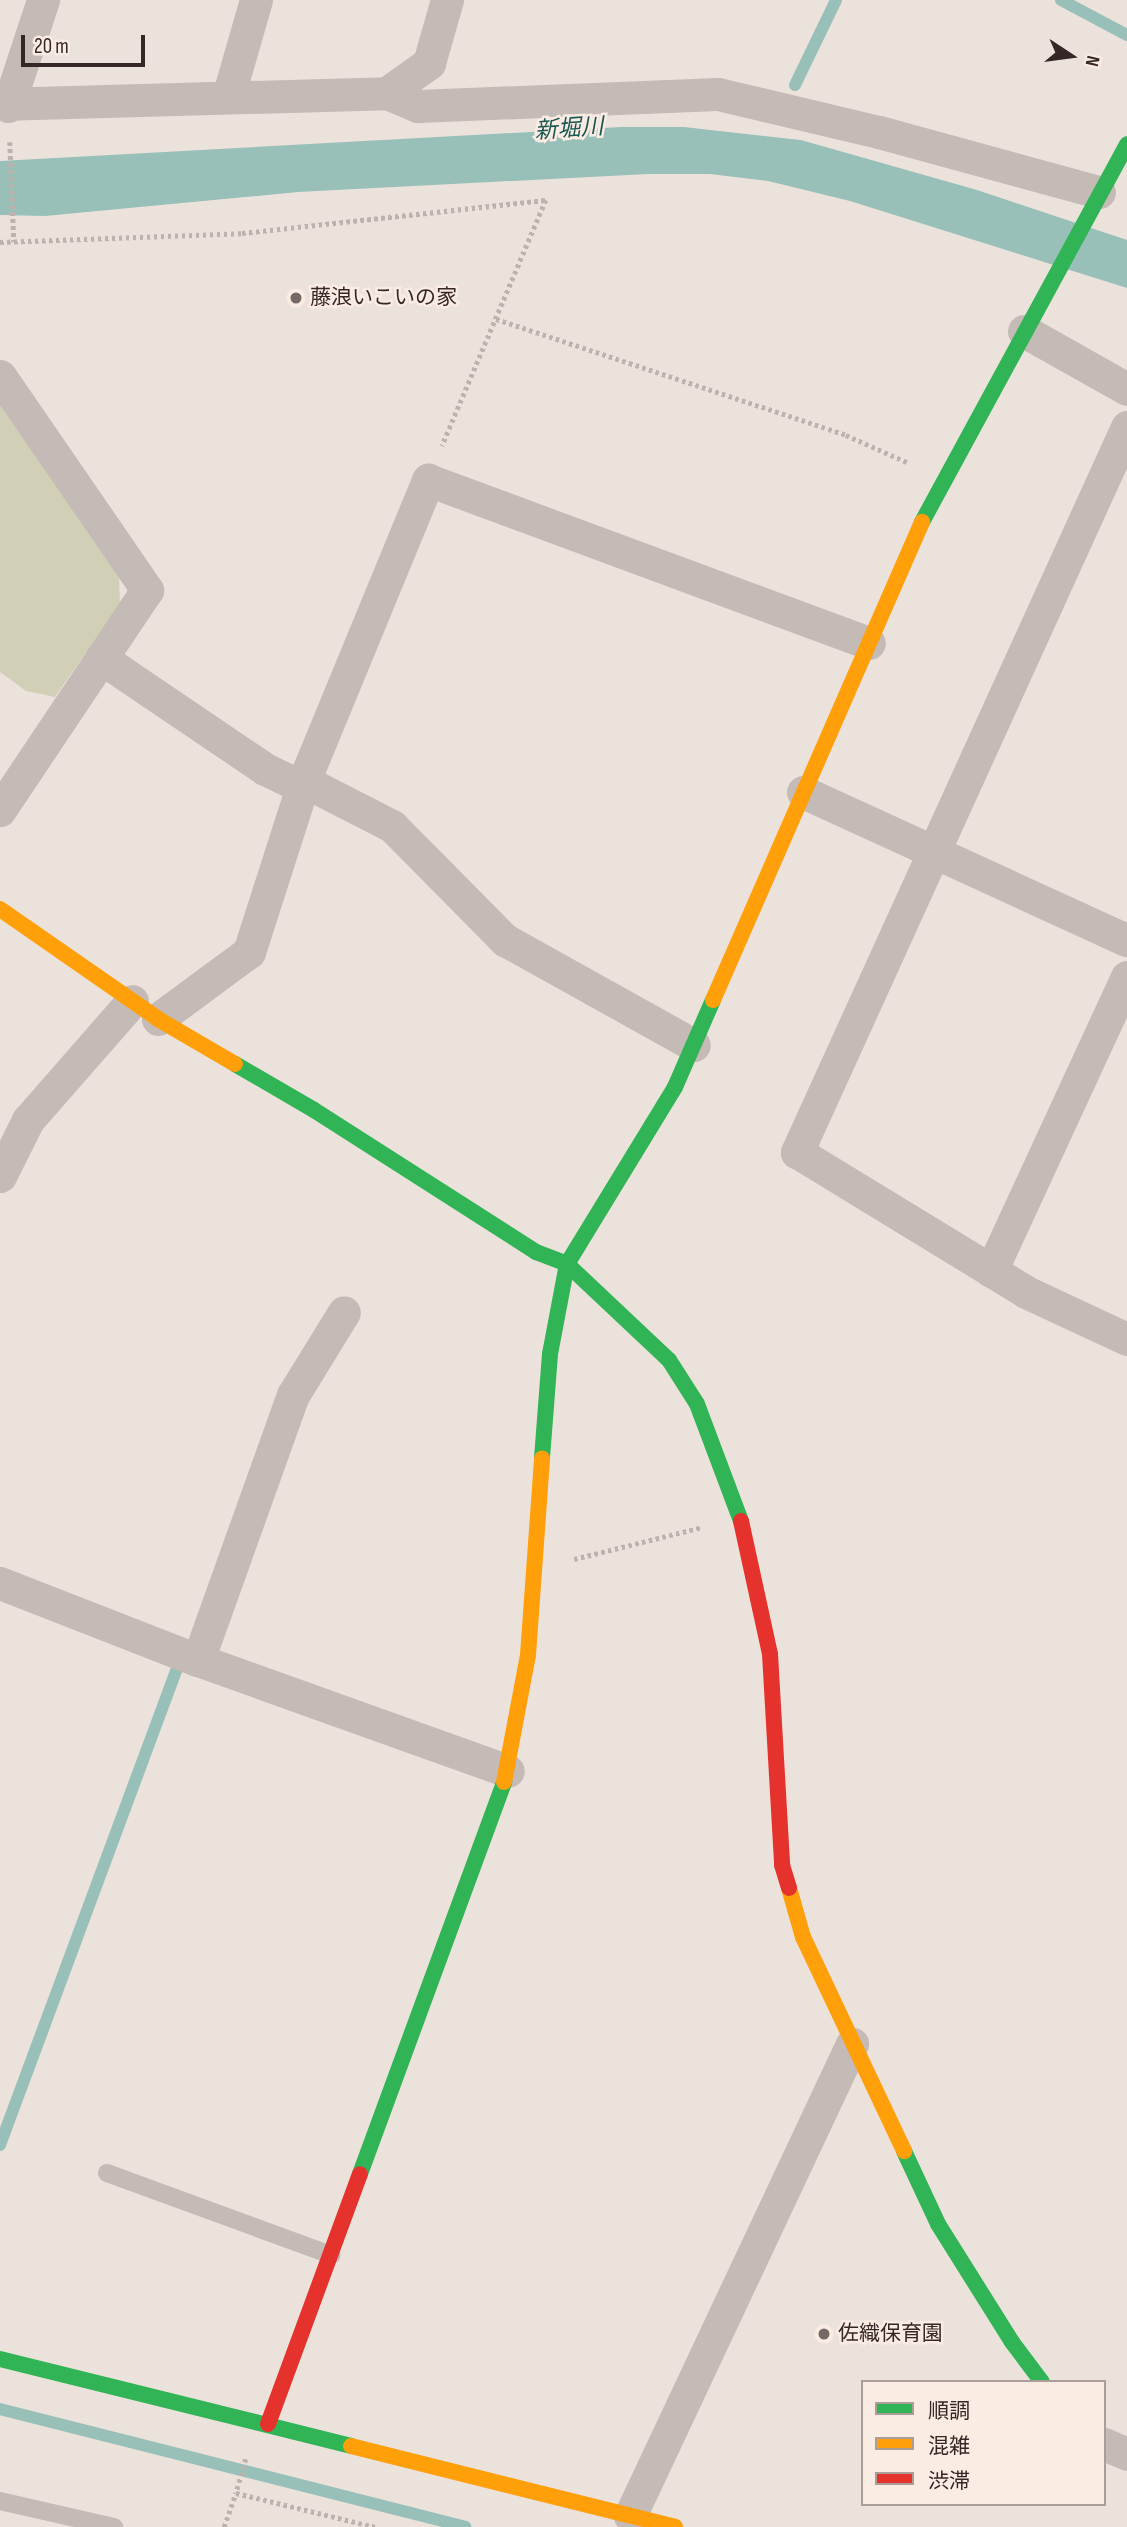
<!DOCTYPE html>
<meta charset="utf-8">
<style>
body{margin:0}
#map{position:relative;width:1127px;height:2527px;overflow:hidden;background:#ece2dc;font-family:"Sofia Sans Condensed","Noto Sans JP",sans-serif}
div>[style]{position:absolute}
[style*='--x']{left:calc(var(--x)*1px);top:calc(var(--y)*1px);width:calc(var(--w)*1px);rotate:calc(var(--a)*1deg)}
.green>*{inset:0;background:#d1d0b6}
.water>*{inset:0;background:#98c0b8}
.stream>*{height:12px;margin:-6px;padding:0 6px;transform-origin:6px;border-radius:6px;background:#98c0b8}
.path>*{height:4.5px;margin-top:-2.25px;transform-origin:0;background:repeating-linear-gradient(90deg,#bdb2ae 0 3.5px,transparent 0 7px)}
.lane>*{height:18px;margin:-9px;padding:0 9px;transform-origin:9px;border-radius:9px;background:#c4bab6}
.street>*{height:33px;margin:-16.5px;padding:0 16.5px;transform-origin:16.5px;border-radius:16.5px;background:#c4bab6}
.fast>*{height:16px;margin:-8px;padding:0 8px;transform-origin:8px;border-radius:8px;background:#30b455}
.slow>*{height:16px;margin:-8px;padding:0 8px;transform-origin:8px;border-radius:8px;background:#ff9f0a}
.jam>*{height:16px;margin:-8px;padding:0 8px;transform-origin:8px;border-radius:8px;background:#e5322d}
.dots>*{width:19px;height:19px;translate:-50% -50%;box-sizing:border-box;border:4px solid #faebe3;border-radius:50%}
span{translate:-50% -50%;white-space:nowrap;text-align:center;line-height:1.15;-webkit-text-stroke:5px #faebe3;paint-order:stroke}
.poi-label{font-size:21px;color:#352725}
.left{translate:0 -50%;text-align:left}
.water-label{font-size:23px;color:#185851;font-style:italic}
.legend{position:absolute;left:861px;top:2380px;width:245px;height:126px;box-sizing:border-box;background:#faebe3;border:2px solid #ab9d97;margin:0;padding:9px 12px;list-style:none;font-size:21px;color:#352725}
.legend li{display:flex;align-items:center;gap:14px;height:35px}
.legend b{width:35px;border:2px solid #ab9d97}
.north{position:absolute;left:1036px;top:21px;width:70px;height:70px;-webkit-text-stroke:5px #faebe3;paint-order:stroke;rotate:103deg;font-size:19px;font-weight:700;line-height:28px;text-align:center;color:#352725}
.north::after{content:'';display:block;margin:auto;width:24px;height:32px;background:#352725;clip-path:polygon(50% 0,100% 100%,50% 72%,0 100%)}
.scale{position:absolute;left:21px;top:35px;width:124px;height:32px;box-sizing:border-box;border:4px solid #352725;border-top:0;padding-left:9px;font-size:21px;line-height:24px;white-space:nowrap;color:#352725;-webkit-text-stroke:5px #faebe3;paint-order:stroke}
</style>
<div id="map">
<div class="green">
<div style="clip-path:polygon(0 404px,119px 577px,120px 603px,55px 697px,26px 691px,0 672px)"></div>
</div>
<div class="water">
<div style="clip-path:polygon(621px 127px,684px 127px,801px 140px,977px 190px,1127px 240px,1127px 288px,850px 201px,768px 181px,710px 174px,648px 174px,298px 192px,45px 216px,0 215px,0 161px)"></div>
</div>
<div class="stream">
<div style="--x:1061;--y:0;--w:75;--a:27.9"></div>
<div style="--x:795;--y:85;--w:94;--a:-64.2"></div>
<div style="--x:0;--y:2145;--w:506;--a:-69.63"></div>
<div style="--x:0;--y:2409;--w:480;--a:14.2"></div>
</div>
<div class="path">
<div style="--x:10;--y:142;--w:100;--a:87.7"></div>
<div style="--x:0;--y:242;--w:242;--a:-2.1"></div>
<div style="--x:242;--y:233;--w:306;--a:-6.2"></div>
<div style="--x:546;--y:200;--w:267;--a:112.9"></div>
<div style="--x:496;--y:319;--w:369;--a:18.3"></div>
<div style="--x:846;--y:435;--w:69;--a:24"></div>
<div style="--x:574;--y:1559;--w:132;--a:-14"></div>
<div style="--x:246;--y:2459;--w:35;--a:106"></div>
<div style="--x:236;--y:2493;--w:143;--a:13.7"></div>
<div style="--x:224;--y:2527;--w:36;--a:-71"></div>
</div>
<div class="lane">
<div style="--x:107;--y:2173;--w:239;--a:20.1"></div>
<div style="--x:0;--y:2501;--w:117;--a:12.8"></div>
</div>
<div class="street">
<div style="--x:387;--y:93;--w:34;--a:23"></div>
<div style="--x:418;--y:106;--w:300;--a:-2.3"></div>
<div style="--x:718;--y:94;--w:165;--a:13.3"></div>
<div style="--x:879;--y:132;--w:228;--a:15.3"></div>
<div style="--x:228;--y:97;--w:101;--a:-73.9"></div>
<div style="--x:0;--y:104;--w:387;--a:-1.6"></div>
<div style="--x:387;--y:93;--w:52;--a:-35.5"></div>
<div style="--x:429;--y:63;--w:66;--a:-74.1"></div>
<div style="--x:8;--y:106;--w:112;--a:-71.7"></div>
<div style="--x:1024;--y:331;--w:118;--a:29.4"></div>
<div style="--x:0;--y:376;--w:260;--a:55.5"></div>
<div style="--x:147;--y:590;--w:265;--a:123.8"></div>
<div style="--x:1127;--y:427;--w:797;--a:114.47"></div>
<div style="--x:797;--y:1152;--w:268;--a:31.4"></div>
<div style="--x:1026;--y:1292;--w:111;--a:25"></div>
<div style="--x:101;--y:658;--w:198;--a:34.1"></div>
<div style="--x:265;--y:769;--w:41;--a:25.9"></div>
<div style="--x:304;--y:781;--w:99;--a:27.1"></div>
<div style="--x:392;--y:826;--w:161;--a:45.3"></div>
<div style="--x:505;--y:940;--w:216;--a:29.1"></div>
<div style="--x:803;--y:792;--w:356;--a:24.6"></div>
<div style="--x:158;--y:1019;--w:113;--a:-36.4"></div>
<div style="--x:249;--y:952;--w:180;--a:-72.2"></div>
<div style="--x:304;--y:781;--w:326;--a:-67.6"></div>
<div style="--x:428;--y:480;--w:470;--a:20.3"></div>
<div style="--x:0;--y:1176;--w:63;--a:-63.4"></div>
<div style="--x:28;--y:1120;--w:158;--a:-48.8"></div>
<div style="--x:991;--y:1271;--w:324;--a:-65.2"></div>
<div style="--x:0;--y:1583;--w:212;--a:21.3"></div>
<div style="--x:198;--y:1660;--w:329;--a:19.7"></div>
<div style="--x:198;--y:1660;--w:282;--a:-70.3"></div>
<div style="--x:293;--y:1395;--w:97;--a:-58.4"></div>
<div style="--x:1104;--y:2444;--w:25;--a:23"></div>
<div style="--x:630;--y:2516;--w:522;--a:-64.81"></div>
</div>
<div class="fast">
<div style="--x:922;--y:522;--w:430;--a:-61.5"></div>
<div style="--x:235;--y:1064;--w:91;--a:30.2"></div>
<div style="--x:314;--y:1110;--w:264;--a:32.6"></div>
<div style="--x:536;--y:1252;--w:33;--a:21"></div>
<div style="--x:567;--y:1264;--w:140;--a:43.3"></div>
<div style="--x:669;--y:1360;--w:52;--a:57.5"></div>
<div style="--x:697;--y:1404;--w:125;--a:69.4"></div>
<div style="--x:542;--y:1458;--w:104;--a:-85.6"></div>
<div style="--x:550;--y:1354;--w:92;--a:-79.3"></div>
<div style="--x:567;--y:1264;--w:207;--a:-58.6"></div>
<div style="--x:675;--y:1087;--w:95;--a:-66.4"></div>
<div style="--x:904;--y:2151;--w:81;--a:65"></div>
<div style="--x:938;--y:2224;--w:139;--a:57.9"></div>
<div style="--x:1012;--y:2342;--w:50;--a:53.1"></div>
<div style="--x:360;--y:2174;--w:418;--a:-69.8"></div>
<div style="--x:0;--y:2359;--w:362;--a:13.9"></div>
</div>
<div class="slow">
<div style="--x:0;--y:909;--w:193;--a:34.8"></div>
<div style="--x:158;--y:1019;--w:89;--a:30.3"></div>
<div style="--x:713;--y:1000;--w:522;--a:-66.38"></div>
<div style="--x:504;--y:1782;--w:129;--a:-79.3"></div>
<div style="--x:528;--y:1655;--w:197;--a:-85.9"></div>
<div style="--x:789;--y:1888;--w:51;--a:74.1"></div>
<div style="--x:803;--y:1937;--w:237;--a:64.7"></div>
<div style="--x:351;--y:2446;--w:334;--a:14"></div>
</div>
<div class="jam">
<div style="--x:741;--y:1521;--w:136;--a:77.7"></div>
<div style="--x:770;--y:1654;--w:211;--a:86.7"></div>
<div style="--x:782;--y:1865;--w:24;--a:73"></div>
<div style="--x:268;--y:2424;--w:266;--a:-69.8"></div>
</div>
<div class="dots">
<div style="left:296px;top:298px;background:#756865"></div>
<div style="left:824px;top:2334px;background:#756865"></div>
</div>
<div class="poi-label">
<span class="left" style="left:310px;top:298px">藤浪いこいの家</span>
<span class="left" style="left:838px;top:2334px">佐織保育園</span>
</div>
<div class="water-label">
<span style="left:569px;top:129px;rotate:-4deg">新堀川</span>
</div>
<ul class="legend">
<li><b style="height:9px;background:#30b455"></b>順調</li>
<li><b style="height:9px;background:#ff9f0a"></b>混雑</li>
<li><b style="height:9px;background:#e5322d"></b>渋滞</li>
</ul>
<div class="north">N</div>
<div class="scale">20 m</div>
</div>
